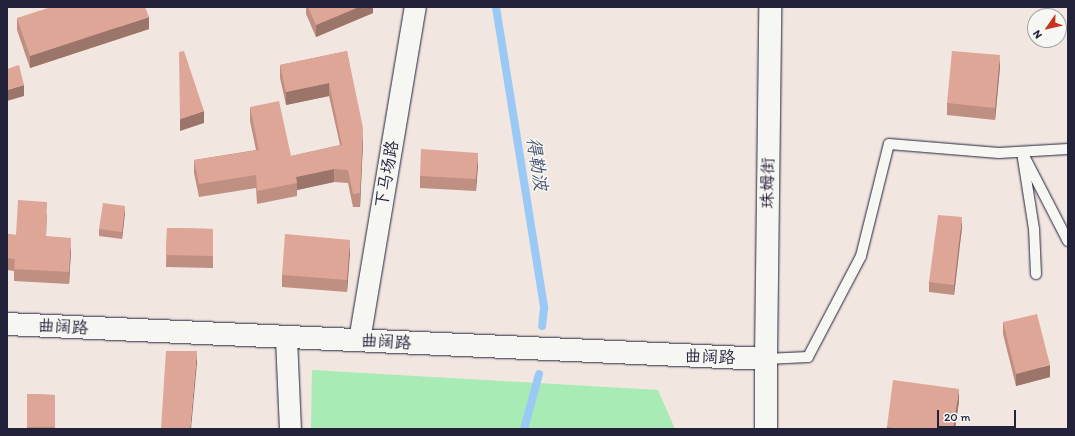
<!DOCTYPE html>
<meta charset="utf-8">
<style>
body{margin:0}
#map{position:relative;width:1075px;height:436px;overflow:hidden;background:#f1e6e0;font-family:Itim,"LXGW WenKai TC",sans-serif}
div>[style]{position:absolute}
[style*='--x']{left:calc(var(--x)*1px);top:calc(var(--y)*1px);width:calc(var(--w)*1px);rotate:calc(var(--a)*1deg)}
.green>*{inset:0;background:#a8ebb4}
.stream>*{height:8px;margin:-4px;padding:0 4px;transform-origin:4px;border-radius:4px;background:#9ac9f5}
.roads{filter:drop-shadow(0 0 1px #22223b) drop-shadow(0 0 1px #22223b)}
.service>*{height:10px;margin:-5px;padding:0 5px;transform-origin:5px;border-radius:5px;background:#f6f6f2}
.minor>*{height:21px;margin:-10.5px;padding:0 10.5px;transform-origin:10.5px;border-radius:10.5px;background:#f6f6f2}
.tertiary>*{height:22px;margin:-11px;padding:0 11px;transform-origin:11px;border-radius:11px;background:#f6f6f2}
.secondary>*{height:22px;margin:-11px;padding:0 11px;transform-origin:11px;border-radius:11px;background:#f6f6f2}
.wall>*{inset:0;background:#bf8f82}
.shaded-wall>*{inset:0;background:#9b746a}
.building>*{inset:0;background:#dea697}
span{translate:-50% -50%;white-space:nowrap;text-align:center;line-height:1.15;-webkit-text-stroke:3.5px #f6f6f2;paint-order:stroke}
.street-label{font-size:17px;color:#22223b}
.water-label{font-size:18px;color:#465473;font-style:italic}
.frame{position:absolute;inset:0;border:8px solid #22223b;pointer-events:none}
.north{position:absolute;left:1027px;top:8px;width:40px;height:40px;box-sizing:border-box;background:#f6f6f2;border:1px solid #a1a1a9;border-radius:50%;rotate:236deg;font-size:11px;font-weight:700;line-height:16px;text-align:center;color:#22223b}
.north::after{content:'';display:block;margin:auto;width:14px;height:18px;background:#c8321e;clip-path:polygon(50% 0,100% 100%,50% 72%,0 100%)}
.scale{position:absolute;left:937px;top:410px;width:79px;height:18px;box-sizing:border-box;border:2px solid #22223b;border-top:0;padding-left:5px;font-size:12px;line-height:14px;white-space:nowrap;color:#22223b;-webkit-text-stroke:3px #f6f6f2;paint-order:stroke}
</style>
<div id="map">
<div class="green">
<div style="clip-path:polygon(312px 370px,658px 390px,675px 429px,311px 429px)"></div>
</div>
<div class="stream">
<div style="--x:496;--y:7;--w:305;--a:80.9"></div>
<div style="--x:544;--y:308;--w:18;--a:96"></div>
<div style="--x:524;--y:429;--w:57;--a:-74.7"></div>
</div>
<div class="roads">
<div class="service">
<div style="--x:1036;--y:274;--w:45;--a:-92.5"></div>
<div style="--x:1034;--y:229;--w:78;--a:-98.9"></div>
<div style="--x:1022;--y:152;--w:100;--a:62.7"></div>
<div style="--x:766;--y:359;--w:42;--a:-2.7"></div>
<div style="--x:808;--y:357;--w:114;--a:-62.3"></div>
<div style="--x:861;--y:256;--w:115;--a:-76"></div>
<div style="--x:889;--y:144;--w:110;--a:4.7"></div>
<div style="--x:999;--y:153;--w:69;--a:-3.3"></div>
</div>
<div class="minor">
<div style="--x:286;--y:338;--w:91;--a:87.5"></div>
<div style="--x:359;--y:340;--w:338;--a:-80.5"></div>
</div>
<div class="tertiary">
<div style="--x:7;--y:324;--w:760;--a:2.64"></div>
<div style="--x:766;--y:359;--w:70;--a:90"></div>
</div>
<div class="secondary">
<div style="--x:766;--y:359;--w:352;--a:-89.3"></div>
</div>
</div>
<div class="wall">
<div style="clip-path:polygon(306px 7px,373px 7px,373px 13px,316px 37px,306px 14px)"></div>
<div style="clip-path:polygon(17px 18px,149px 29px,30px 68px,17px 30px)"></div>
<div style="clip-path:polygon(347px 51px,363px 141px,360px 207px,353px 207px,348px 183px,334px 182px,297px 190px,297px 196px,257px 204px,256px 188px,199px 197px,194px 173px,194px 160px,256px 150px,250px 121px,250px 107px,291px 156px,340px 145px,329px 96px,286px 105px,280px 78px,280px 65px)"></div>
<div style="clip-path:polygon(1000px 67px,995px 120px,947px 115px,947px 103px)"></div>
<div style="clip-path:polygon(478px 165px,476px 191px,420px 188px,420px 176px)"></div>
<div style="clip-path:polygon(125px 212px,122px 239px,99px 236px,99px 229px)"></div>
<div style="clip-path:polygon(47px 214px,46px 236px,71px 250px,69px 284px,14px 281px,14px 271px,7px 270px,7px 234px,16px 235px)"></div>
<div style="clip-path:polygon(962px 227px,954px 295px,929px 292px,929px 282px)"></div>
<div style="clip-path:polygon(167px 228px,213px 229px,213px 268px,166px 267px)"></div>
<div style="clip-path:polygon(350px 252px,347px 292px,282px 287px,282px 275px)"></div>
<div style="clip-path:polygon(1003px 322px,1050px 377px,1016px 386px,1003px 334px)"></div>
<div style="clip-path:polygon(27px 394px,55px 395px,55px 429px,27px 429px)"></div>
<div style="clip-path:polygon(959px 401px,955px 429px,887px 429px,887px 427px)"></div>
</div>
<div class="shaded-wall">
<div style="clip-path:polygon(359px 7px,373px 7px,373px 13px,316px 37px,316px 25px)"></div>
<div style="clip-path:polygon(149px 17px,149px 29px,30px 68px,30px 56px)"></div>
<div style="clip-path:polygon(1000px 55px,1000px 67px,995px 120px,995px 108px)"></div>
<div style="clip-path:polygon(329px 83px,329px 96px,286px 105px,286px 92px)"></div>
<div style="clip-path:polygon(24px 85px,24px 96px,7px 101px,7px 90px)"></div>
<div style="clip-path:polygon(7px 109px,8px 109px,8px 120px,7px 120px)"></div>
<div style="clip-path:polygon(204px 111px,204px 123px,180px 131px,180px 119px)"></div>
<div style="clip-path:polygon(363px 128px,363px 141px,360px 207px,360px 193px)"></div>
<div style="clip-path:polygon(478px 153px,478px 165px,476px 191px,476px 179px)"></div>
<div style="clip-path:polygon(334px 169px,334px 182px,297px 190px,297px 183px,296px 177px)"></div>
<div style="clip-path:polygon(125px 206px,125px 212px,122px 239px,122px 232px)"></div>
<div style="clip-path:polygon(962px 217px,962px 227px,954px 295px,954px 285px)"></div>
<div style="clip-path:polygon(71px 238px,71px 250px,69px 284px,69px 272px)"></div>
<div style="clip-path:polygon(350px 240px,350px 252px,347px 292px,347px 280px)"></div>
<div style="clip-path:polygon(197px 351px,197px 363px,191px 429px,190px 429px)"></div>
<div style="clip-path:polygon(1050px 365px,1050px 377px,1016px 386px,1016px 374px)"></div>
<div style="clip-path:polygon(959px 389px,959px 401px,955px 429px,953px 429px)"></div>
</div>
<div class="building">
<div style="clip-path:polygon(51px 7px,145px 7px,149px 17px,30px 56px,17px 18px)"></div>
<div style="clip-path:polygon(308px 7px,359px 7px,316px 25px)"></div>
<div style="clip-path:polygon(184px 51px,204px 111px,180px 119px,179px 52px)"></div>
<div style="clip-path:polygon(347px 51px,363px 128px,360px 193px,353px 194px,348px 170px,334px 169px,296px 177px,297px 183px,257px 191px,256px 175px,199px 184px,194px 160px,259px 150px,250px 107px,279px 101px,291px 156px,342px 145px,329px 83px,286px 92px,280px 65px)"></div>
<div style="clip-path:polygon(952px 51px,1000px 55px,995px 108px,947px 103px)"></div>
<div style="clip-path:polygon(19px 65px,24px 85px,7px 90px,7px 69px)"></div>
<div style="clip-path:polygon(421px 149px,478px 153px,476px 179px,420px 176px)"></div>
<div style="clip-path:polygon(18px 200px,47px 202px,46px 236px,71px 238px,69px 272px,14px 269px,15px 259px,7px 258px,7px 234px,16px 235px)"></div>
<div style="clip-path:polygon(103px 203px,125px 206px,122px 232px,99px 229px)"></div>
<div style="clip-path:polygon(938px 215px,962px 217px,954px 285px,929px 282px)"></div>
<div style="clip-path:polygon(167px 228px,213px 229px,213px 256px,166px 255px)"></div>
<div style="clip-path:polygon(285px 234px,350px 240px,347px 280px,282px 275px)"></div>
<div style="clip-path:polygon(1037px 314px,1050px 365px,1016px 374px,1003px 322px)"></div>
<div style="clip-path:polygon(166px 351px,197px 351px,190px 429px,161px 429px)"></div>
<div style="clip-path:polygon(893px 380px,959px 389px,953px 429px,901px 429px,887px 427px)"></div>
<div style="clip-path:polygon(27px 394px,55px 395px,55px 427px,27px 427px)"></div>
</div>
<div class="street-label">
<span style="left:387px;top:174px;rotate:-80deg">下马场路</span>
<span style="left:768px;top:183px;rotate:-89deg">珠姆街</span>
<span style="left:63px;top:327px;rotate:3deg">曲阔路</span>
<span style="left:386px;top:342px;rotate:3deg">曲阔路</span>
<span style="left:710px;top:357px;rotate:2deg">曲阔路</span>
</div>
<div class="water-label">
<span style="left:537px;top:164px;rotate:81deg">得勒波</span>
</div>
<div class="frame"></div>
<div class="north">N</div>
<div class="scale">20 m</div>
</div>
